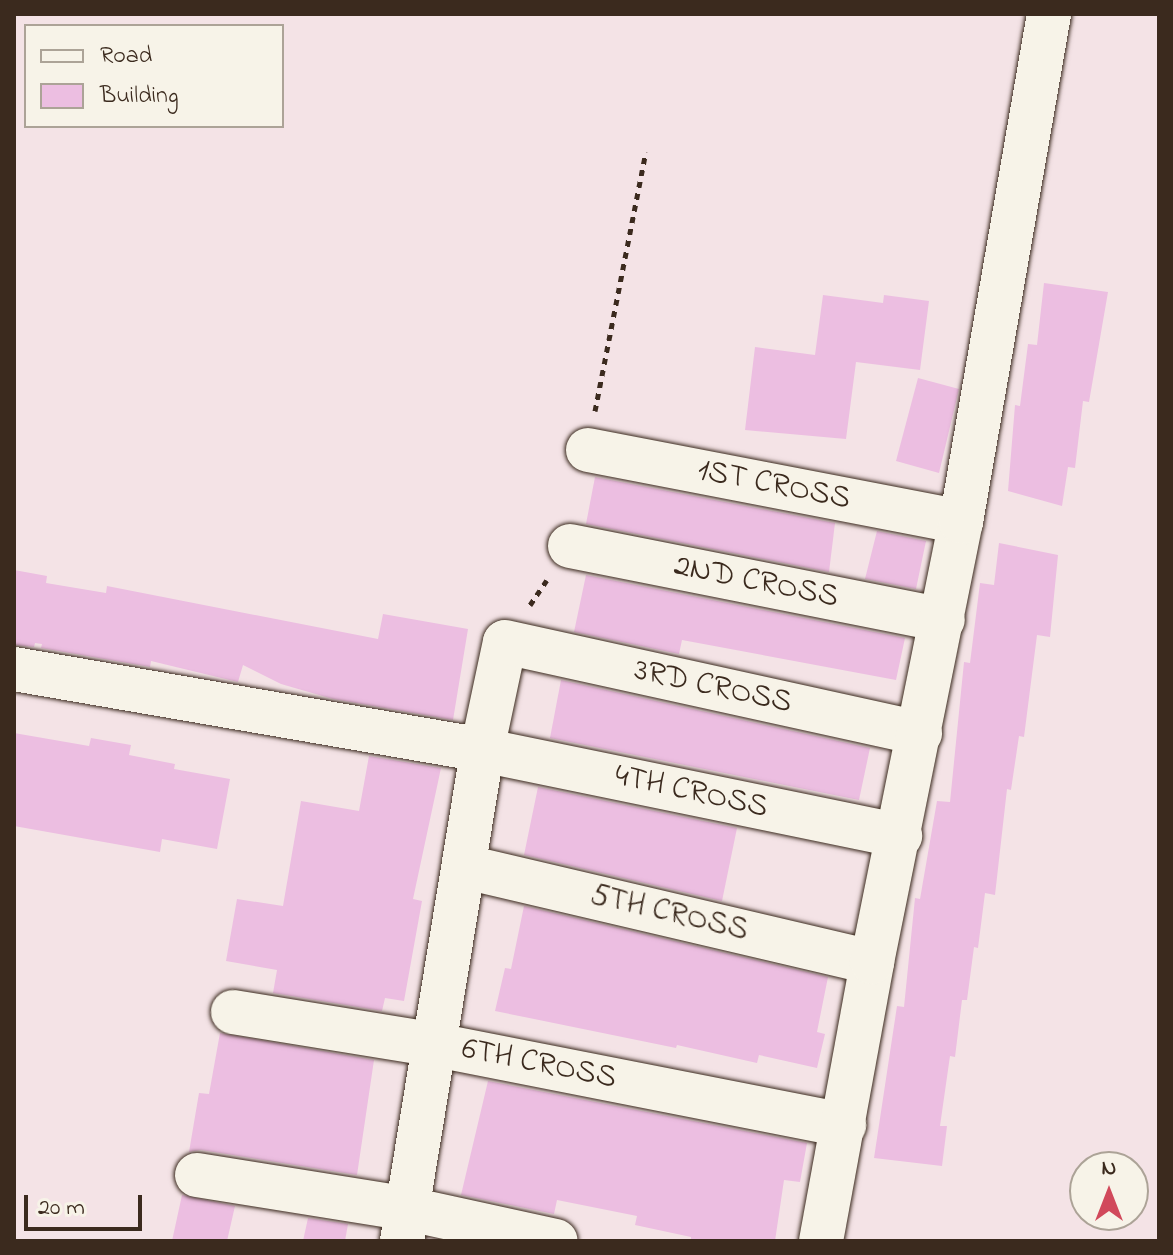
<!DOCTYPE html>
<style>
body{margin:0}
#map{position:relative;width:1173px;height:1255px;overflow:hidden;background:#f4e3e6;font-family:"Indie Flower",sans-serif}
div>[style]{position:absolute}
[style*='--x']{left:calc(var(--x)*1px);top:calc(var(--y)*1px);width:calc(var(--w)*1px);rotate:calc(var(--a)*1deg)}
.building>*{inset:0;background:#ecbee1}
.path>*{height:5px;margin-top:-2.5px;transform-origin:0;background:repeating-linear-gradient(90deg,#3b2a1e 0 6px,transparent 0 12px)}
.roads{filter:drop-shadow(0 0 2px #3b2a1e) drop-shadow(0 0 2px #3b2a1e)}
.minor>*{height:44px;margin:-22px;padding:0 22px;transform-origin:22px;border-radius:22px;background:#f7f3e8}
span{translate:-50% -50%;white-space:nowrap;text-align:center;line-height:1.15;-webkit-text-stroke:6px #f7f3e8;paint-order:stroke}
.street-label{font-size:32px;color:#3b2a1e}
.frame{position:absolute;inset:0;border:16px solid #3b2a1e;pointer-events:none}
.legend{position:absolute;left:24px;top:24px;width:260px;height:104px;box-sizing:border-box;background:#f7f3e8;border:2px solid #aca397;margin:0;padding:10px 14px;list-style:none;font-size:24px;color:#3b2a1e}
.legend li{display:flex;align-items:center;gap:16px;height:40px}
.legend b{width:40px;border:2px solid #aca397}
.north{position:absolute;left:1069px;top:1151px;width:80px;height:80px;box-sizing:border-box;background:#f7f3e8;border:2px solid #aca397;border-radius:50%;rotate:0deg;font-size:22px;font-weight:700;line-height:32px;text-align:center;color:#3b2a1e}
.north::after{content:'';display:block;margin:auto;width:28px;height:36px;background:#d1495b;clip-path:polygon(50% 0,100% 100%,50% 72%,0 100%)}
.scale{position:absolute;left:24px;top:1195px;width:118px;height:36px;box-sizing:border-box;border:4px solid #3b2a1e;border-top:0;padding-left:10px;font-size:24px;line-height:28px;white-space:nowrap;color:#3b2a1e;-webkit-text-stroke:6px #f7f3e8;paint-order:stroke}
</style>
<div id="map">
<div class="building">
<div style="clip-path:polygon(1044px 283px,1108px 292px,1089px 402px,1083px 401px,1075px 468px,1068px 467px,1062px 506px,1008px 491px,1015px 405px,1020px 406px,1028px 344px,1037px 345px)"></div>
<div style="clip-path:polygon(823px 295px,883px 303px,884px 295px,929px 301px,920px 370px,856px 362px,846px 439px,745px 430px,755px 347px,815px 355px)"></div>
<div style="clip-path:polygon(918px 378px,959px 389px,939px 473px,896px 461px)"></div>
<div style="clip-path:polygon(595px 477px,835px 523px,829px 572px,586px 524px)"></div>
<div style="clip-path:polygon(877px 531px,926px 541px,916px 589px,865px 579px)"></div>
<div style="clip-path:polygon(999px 543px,1058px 555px,1050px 637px,1037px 635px,1024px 737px,1019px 736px,1011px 790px,1007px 789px,995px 895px,985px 893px,978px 948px,974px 947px,967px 1000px,962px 1000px,955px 1057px,950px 1056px,940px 1126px,947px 1126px,942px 1166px,874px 1158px,897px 1006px,904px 1007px,915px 898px,920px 899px,937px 801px,950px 802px,964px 662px,970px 663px,980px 583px,994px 585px)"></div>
<div style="clip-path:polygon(14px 570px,47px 576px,46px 583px,106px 593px,107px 586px,378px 639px,383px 614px,468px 629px,453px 720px,333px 699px,281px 684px,243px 665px,238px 682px,151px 661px,150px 667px,41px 648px,42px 644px,35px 643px,34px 647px,14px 645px)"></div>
<div style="clip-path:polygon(586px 575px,905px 638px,896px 680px,682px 640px,679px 654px,574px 632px)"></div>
<div style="clip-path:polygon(561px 680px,870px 748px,859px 800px,550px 738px)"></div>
<div style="clip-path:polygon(14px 733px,89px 746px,91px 738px,131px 745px,129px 755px,175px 764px,174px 769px,230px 779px,217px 849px,162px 839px,160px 852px,14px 826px)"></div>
<div style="clip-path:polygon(369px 756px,441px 768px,413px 899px,422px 901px,404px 1001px,385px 998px,382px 1011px,273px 993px,277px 970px,226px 961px,237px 899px,283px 906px,301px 801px,359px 811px)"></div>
<div style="clip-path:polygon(538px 787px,737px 828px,722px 901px,524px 855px)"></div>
<div style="clip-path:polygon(524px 906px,828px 977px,817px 1032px,825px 1034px,817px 1068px,759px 1055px,757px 1063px,677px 1045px,676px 1048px,495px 1011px,505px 968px,511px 969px)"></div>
<div style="clip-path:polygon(220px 1033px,374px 1060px,357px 1175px,201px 1150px,189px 1152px,199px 1093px,209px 1094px)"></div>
<div style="clip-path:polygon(488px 1081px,807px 1143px,800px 1182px,784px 1180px,775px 1241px,691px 1241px,691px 1237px,635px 1225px,637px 1216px,557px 1200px,554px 1214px,461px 1195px)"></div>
<div style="clip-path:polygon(182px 1195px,235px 1206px,227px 1241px,172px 1241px)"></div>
<div style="clip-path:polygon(308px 1218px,348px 1224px,345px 1241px,303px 1241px)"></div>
</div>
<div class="path">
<div style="--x:595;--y:411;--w:264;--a:-78.9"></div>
<div style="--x:530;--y:605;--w:30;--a:-56"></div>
</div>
<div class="roads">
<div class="minor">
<div style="--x:588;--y:450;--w:380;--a:10.9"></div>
<div style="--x:570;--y:546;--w:380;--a:11.2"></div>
<div style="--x:14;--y:669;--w:475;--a:9.8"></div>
<div style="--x:482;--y:750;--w:427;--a:11.6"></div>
<div style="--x:466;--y:867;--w:417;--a:13.2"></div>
<div style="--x:233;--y:1012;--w:206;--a:9.2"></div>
<div style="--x:436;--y:1045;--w:416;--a:11.1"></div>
<div style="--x:197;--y:1175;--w:215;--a:9.1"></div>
<div style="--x:409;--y:1209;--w:150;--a:12.3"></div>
<div style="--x:402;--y:1241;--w:497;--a:-80.7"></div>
<div style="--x:482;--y:750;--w:110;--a:-78"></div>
<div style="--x:505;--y:642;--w:425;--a:12.4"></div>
<div style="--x:821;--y:1241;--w:284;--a:-79.6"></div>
<div style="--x:872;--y:962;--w:449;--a:-78.6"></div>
<div style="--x:961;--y:522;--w:516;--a:-80.17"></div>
</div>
</div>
<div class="street-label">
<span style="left:774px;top:486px;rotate:11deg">1ST CROSS</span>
<span style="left:756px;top:583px;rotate:11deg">2ND CROSS</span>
<span style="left:713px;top:688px;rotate:12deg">3RD CROSS</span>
<span style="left:691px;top:793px;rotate:12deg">4TH CROSS</span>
<span style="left:669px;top:914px;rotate:13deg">5TH CROSS</span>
<span style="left:539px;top:1065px;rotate:11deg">6TH CROSS</span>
</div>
<div class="frame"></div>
<ul class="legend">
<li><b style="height:10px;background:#f7f3e8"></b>Road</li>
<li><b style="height:22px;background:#ecbee1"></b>Building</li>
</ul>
<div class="north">N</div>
<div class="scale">20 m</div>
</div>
